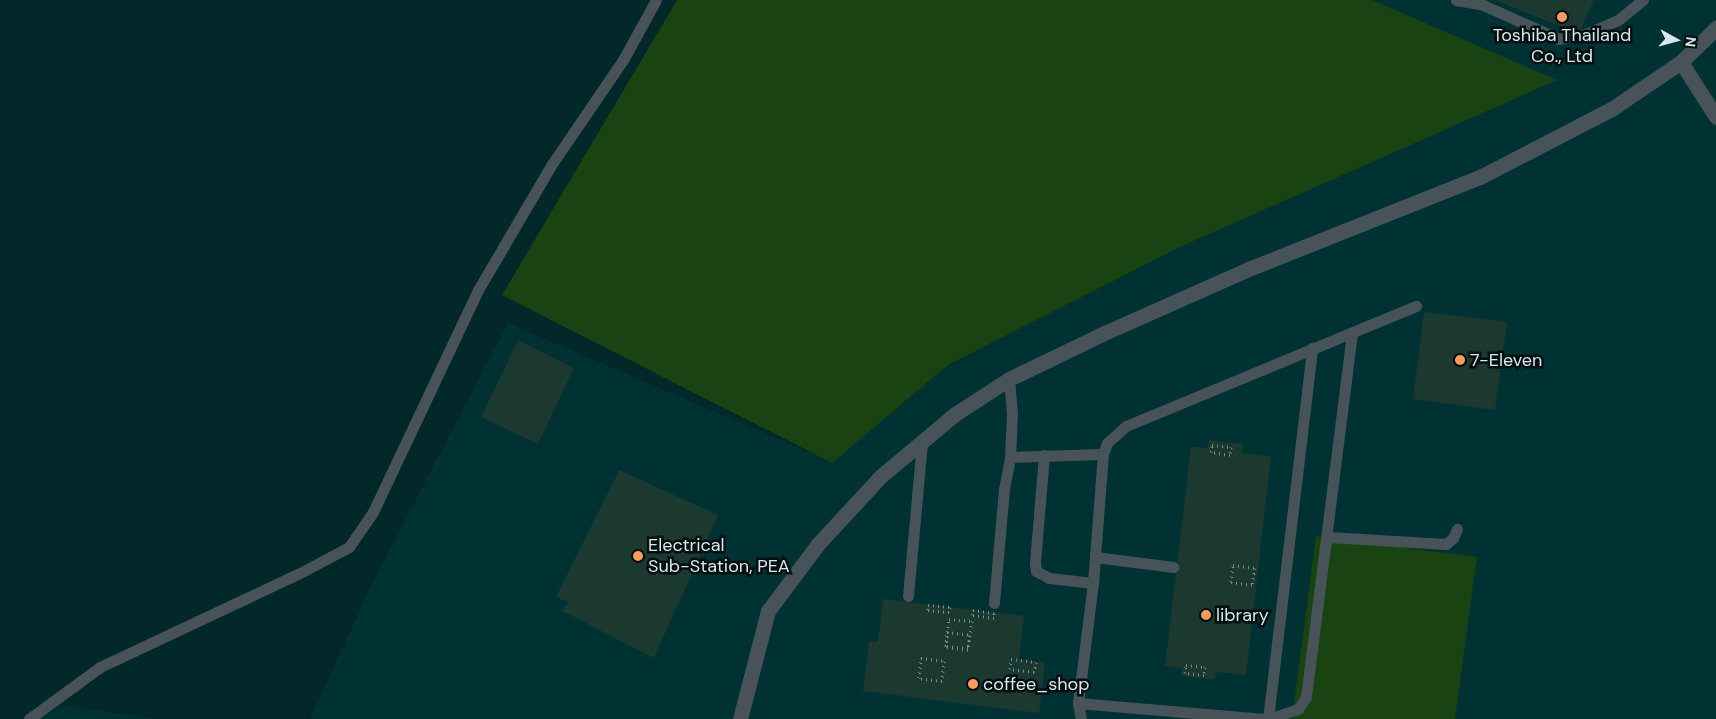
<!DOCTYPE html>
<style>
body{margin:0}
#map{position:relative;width:1716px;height:719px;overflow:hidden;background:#032829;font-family:"DM Sans",sans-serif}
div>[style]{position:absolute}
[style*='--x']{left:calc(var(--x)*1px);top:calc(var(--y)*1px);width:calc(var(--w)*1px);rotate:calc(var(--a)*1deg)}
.built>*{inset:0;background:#003234}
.green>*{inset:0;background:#194310}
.building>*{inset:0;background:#1c392f}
.path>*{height:3px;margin-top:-1.5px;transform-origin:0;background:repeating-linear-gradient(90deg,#748f90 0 1px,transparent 0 5px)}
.lane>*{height:11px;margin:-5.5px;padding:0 5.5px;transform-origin:5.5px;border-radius:5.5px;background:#475359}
.street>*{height:15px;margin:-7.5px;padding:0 7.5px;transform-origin:7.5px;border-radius:7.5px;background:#475359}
.dots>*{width:14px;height:14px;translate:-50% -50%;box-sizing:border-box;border:2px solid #020e0f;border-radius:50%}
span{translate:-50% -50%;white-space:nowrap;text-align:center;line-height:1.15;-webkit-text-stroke:5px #020e0f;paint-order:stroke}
.poi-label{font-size:18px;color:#d6e8e9}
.left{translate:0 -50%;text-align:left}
.north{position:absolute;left:1651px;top:15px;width:50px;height:50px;-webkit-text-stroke:4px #020e0f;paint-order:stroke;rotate:97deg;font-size:14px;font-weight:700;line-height:20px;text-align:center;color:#d6e8e9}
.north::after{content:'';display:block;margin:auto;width:18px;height:22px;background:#d6e8e9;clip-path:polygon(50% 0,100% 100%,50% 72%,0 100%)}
</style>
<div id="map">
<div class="built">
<div style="clip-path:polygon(1357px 0,1716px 0,1716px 719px,310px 719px,370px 588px,508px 323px,832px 462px,948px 365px,1180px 247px)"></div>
<div style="clip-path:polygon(51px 704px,160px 719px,21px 719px)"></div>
</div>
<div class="green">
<div style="clip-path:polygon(677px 0,1372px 0,1557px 80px,1180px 247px,948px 365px,832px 463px,502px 295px)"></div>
<div style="clip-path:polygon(1316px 536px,1477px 557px,1455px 719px,1292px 719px)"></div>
</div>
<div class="building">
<div style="clip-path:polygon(1495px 0,1594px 0,1579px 34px)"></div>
<div style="clip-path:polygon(1424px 312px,1507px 322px,1495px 410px,1413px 399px)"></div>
<div style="clip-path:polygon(518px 340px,574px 368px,538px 444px,481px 417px)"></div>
<div style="clip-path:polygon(1209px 440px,1243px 444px,1242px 453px,1271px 456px,1246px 675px,1216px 672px,1215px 680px,1181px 676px,1182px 668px,1165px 666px,1191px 446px,1208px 448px)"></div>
<div style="clip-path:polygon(619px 470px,718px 515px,654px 658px,562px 611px,568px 602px,556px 597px)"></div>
<div style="clip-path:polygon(883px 599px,1024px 616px,1019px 659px,1045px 663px,1039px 713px,863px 691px,869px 641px,878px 642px)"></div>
</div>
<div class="path">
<div style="--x:1212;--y:445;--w:19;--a:6"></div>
<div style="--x:1231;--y:447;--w:8;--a:97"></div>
<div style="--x:1230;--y:455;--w:19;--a:-171"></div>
<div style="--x:1211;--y:452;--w:7;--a:-82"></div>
<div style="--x:1233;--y:565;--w:22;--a:8"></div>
<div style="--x:1255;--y:568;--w:17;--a:100"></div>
<div style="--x:1252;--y:585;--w:21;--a:-172"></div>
<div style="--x:1231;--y:582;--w:17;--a:-83"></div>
<div style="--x:928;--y:605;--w:22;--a:5"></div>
<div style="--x:950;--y:607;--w:5;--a:101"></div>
<div style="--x:949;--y:612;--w:21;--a:-175"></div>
<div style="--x:928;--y:610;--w:5;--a:-90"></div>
<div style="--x:973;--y:610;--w:21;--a:8"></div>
<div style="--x:994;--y:613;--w:5;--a:90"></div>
<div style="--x:994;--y:618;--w:22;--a:-172"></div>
<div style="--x:972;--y:615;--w:5;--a:-79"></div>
<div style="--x:949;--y:619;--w:23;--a:5"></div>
<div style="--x:972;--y:621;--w:29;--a:98"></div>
<div style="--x:968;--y:650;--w:22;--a:-172"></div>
<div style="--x:946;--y:647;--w:28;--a:-84"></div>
<div style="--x:947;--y:632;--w:23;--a:7"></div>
<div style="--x:970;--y:635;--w:13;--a:99"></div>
<div style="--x:968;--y:648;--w:22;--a:-175"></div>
<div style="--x:946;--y:646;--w:14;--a:-86"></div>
<div style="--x:921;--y:658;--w:23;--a:7"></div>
<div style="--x:944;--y:661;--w:20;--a:96"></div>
<div style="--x:942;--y:681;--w:23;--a:-173"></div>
<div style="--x:919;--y:678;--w:20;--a:-84"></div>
<div style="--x:1011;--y:659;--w:25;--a:7"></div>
<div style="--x:1036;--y:662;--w:10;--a:101"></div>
<div style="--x:1034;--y:672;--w:24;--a:-173"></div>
<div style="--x:1010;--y:669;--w:10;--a:-84"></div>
<div style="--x:1186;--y:665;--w:19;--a:6"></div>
<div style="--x:1205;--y:667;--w:8;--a:97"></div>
<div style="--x:1204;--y:675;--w:19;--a:-174"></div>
<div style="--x:1185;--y:673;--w:8;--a:-83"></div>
</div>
<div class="lane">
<div style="--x:1456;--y:0;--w:27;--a:10"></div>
<div style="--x:1483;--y:5;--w:83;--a:24.1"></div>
<div style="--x:1559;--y:39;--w:22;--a:-8"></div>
<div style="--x:1581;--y:36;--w:40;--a:-23.4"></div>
<div style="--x:1618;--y:20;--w:32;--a:-39"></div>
<div style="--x:1009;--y:379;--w:35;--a:85"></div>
<div style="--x:1012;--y:414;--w:43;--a:92.7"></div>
<div style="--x:1044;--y:455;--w:108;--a:94.8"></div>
<div style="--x:1035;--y:563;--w:8;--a:83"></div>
<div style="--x:1036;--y:571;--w:15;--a:28"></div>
<div style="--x:1049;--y:578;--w:44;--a:6.5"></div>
<div style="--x:1328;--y:537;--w:118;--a:3.4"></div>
<div style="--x:1446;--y:544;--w:9;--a:-41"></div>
<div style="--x:1453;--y:538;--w:10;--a:-66"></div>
<div style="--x:1095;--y:557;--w:79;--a:7.3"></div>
<div style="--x:908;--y:596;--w:156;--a:-84.8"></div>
<div style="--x:994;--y:603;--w:114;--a:-85"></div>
<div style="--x:1004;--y:489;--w:33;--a:-79"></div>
<div style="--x:1010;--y:457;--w:93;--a:-1.8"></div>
<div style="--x:1078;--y:703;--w:187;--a:4.9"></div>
<div style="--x:29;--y:719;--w:88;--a:-36.2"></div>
<div style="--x:100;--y:667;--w:219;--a:-25.2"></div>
<div style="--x:298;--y:574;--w:58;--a:-27.9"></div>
<div style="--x:349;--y:547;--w:42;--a:-55.6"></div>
<div style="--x:373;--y:512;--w:246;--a:-64.7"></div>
<div style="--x:478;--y:290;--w:146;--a:-59.6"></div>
<div style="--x:552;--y:164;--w:126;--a:-55.7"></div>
<div style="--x:623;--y:60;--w:68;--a:-61.2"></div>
<div style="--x:1081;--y:719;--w:16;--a:-101"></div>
<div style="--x:1078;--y:703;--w:121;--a:-82.9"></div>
<div style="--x:1093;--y:583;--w:129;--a:-85.6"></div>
<div style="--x:1103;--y:454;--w:12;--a:-70"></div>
<div style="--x:1107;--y:443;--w:25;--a:-42"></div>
<div style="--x:1126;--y:426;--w:314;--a:-22.5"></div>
<div style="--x:1268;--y:719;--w:374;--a:-83.2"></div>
<div style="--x:1269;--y:719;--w:31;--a:-19"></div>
<div style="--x:1298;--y:709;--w:14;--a:-56"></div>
<div style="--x:1306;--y:697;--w:367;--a:-82.8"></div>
</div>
<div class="street">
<div style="--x:1681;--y:62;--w:65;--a:57.5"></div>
<div style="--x:740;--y:719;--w:112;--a:-75.5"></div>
<div style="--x:768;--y:611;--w:84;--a:-53.3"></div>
<div style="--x:818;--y:544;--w:93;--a:-47.2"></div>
<div style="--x:881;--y:476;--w:97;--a:-40"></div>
<div style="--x:955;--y:414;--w:64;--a:-32.9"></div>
<div style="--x:1009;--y:379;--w:103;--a:-25.8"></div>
<div style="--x:1102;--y:334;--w:163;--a:-23.9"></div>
<div style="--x:1251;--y:268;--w:246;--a:-21.7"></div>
<div style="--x:1480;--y:177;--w:150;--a:-27.4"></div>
<div style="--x:1613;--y:108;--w:82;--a:-34.1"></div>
<div style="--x:1681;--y:62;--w:49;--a:-44.2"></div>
</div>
<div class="dots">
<div style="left:1562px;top:17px;background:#fe9c58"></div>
<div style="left:1460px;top:360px;background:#fe9c58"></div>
<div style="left:638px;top:556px;background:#fe9c58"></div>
<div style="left:1206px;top:615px;background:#fe9c58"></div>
<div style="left:973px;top:684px;background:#fe9c58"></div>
</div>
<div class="poi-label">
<span style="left:1562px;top:46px">Toshiba Thailand<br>Co., Ltd</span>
<span class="left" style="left:1470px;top:360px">7-Eleven</span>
<span class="left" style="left:648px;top:556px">Electrical<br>Sub-Station, PEA</span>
<span class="left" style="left:1216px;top:615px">library</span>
<span class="left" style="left:983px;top:684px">coffee_shop</span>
</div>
<div class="north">N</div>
</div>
